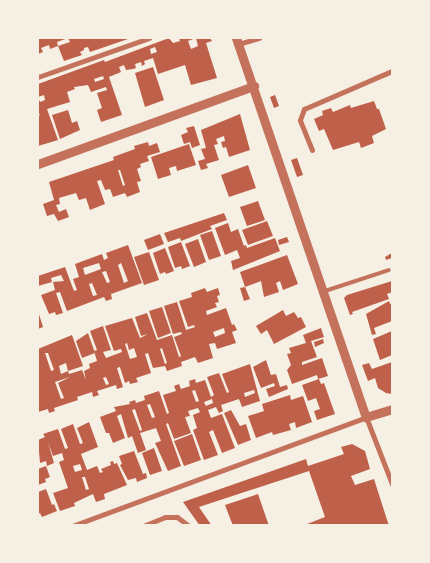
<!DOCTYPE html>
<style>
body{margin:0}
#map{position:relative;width:430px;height:563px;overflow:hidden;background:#f6efe4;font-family:"Playfair Display",serif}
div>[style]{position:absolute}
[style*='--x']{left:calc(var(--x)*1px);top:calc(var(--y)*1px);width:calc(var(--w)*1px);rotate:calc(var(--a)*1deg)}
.building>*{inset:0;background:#bf614a}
.service>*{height:4px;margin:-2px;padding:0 2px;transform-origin:2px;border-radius:2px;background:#c5725c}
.minor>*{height:5px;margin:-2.5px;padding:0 2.5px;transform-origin:2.5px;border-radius:2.5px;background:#c5725c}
.tertiary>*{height:9px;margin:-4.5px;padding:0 4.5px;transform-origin:4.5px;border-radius:4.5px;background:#c5725c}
span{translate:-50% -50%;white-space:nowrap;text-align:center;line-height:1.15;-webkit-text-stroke:4.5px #f6efe4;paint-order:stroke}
.frame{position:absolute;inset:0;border:39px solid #f6efe4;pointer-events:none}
</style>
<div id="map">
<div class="building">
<div style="clip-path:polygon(38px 38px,131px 38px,90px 52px,88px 47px,84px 48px,84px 50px,80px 52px,82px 55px,64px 61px,58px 46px,70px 42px,68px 38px,57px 42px,58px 46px,50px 49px,49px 45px,41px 48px,43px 52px,38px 54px)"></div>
<div style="clip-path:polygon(evenodd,169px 38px,173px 43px,180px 41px,179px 38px,210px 38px,212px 41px,206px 43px,217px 78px,191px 85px,185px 65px,158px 74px,153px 58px,144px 61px,145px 64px,142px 66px,141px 62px,135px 64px,136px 68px,133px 69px,126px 70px,124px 65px,119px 67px,121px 72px,109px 77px,122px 115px,101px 122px,97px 110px,102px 108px,97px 93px,107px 90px,106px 87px,91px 92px,88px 85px,74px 87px,75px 89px,67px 92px,70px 102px,47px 109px,58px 140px,38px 146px,38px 116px,40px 115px,38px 112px,38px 84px,104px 60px,105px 62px,169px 38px,196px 38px,198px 46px,191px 49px,188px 41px,196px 38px,169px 38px,155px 47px,157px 52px,151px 54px,150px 49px,155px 47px,169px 38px,103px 76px,104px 79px,95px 82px,94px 79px,103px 76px,169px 38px,44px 95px,45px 100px,40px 102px,38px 97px,44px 95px)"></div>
<div style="clip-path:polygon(153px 67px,164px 100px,145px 107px,135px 73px)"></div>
<div style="clip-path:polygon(275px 95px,279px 106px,274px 108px,270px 97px)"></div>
<div style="clip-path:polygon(374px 101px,377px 109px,379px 109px,386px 129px,372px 136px,374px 143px,361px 148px,359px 142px,333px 150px,324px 129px,319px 131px,314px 119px,323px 115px,322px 111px,331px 108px,333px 112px,350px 105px,351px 108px)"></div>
<div style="clip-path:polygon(68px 110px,72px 123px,77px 121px,80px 130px,60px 139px,52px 115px)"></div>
<div style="clip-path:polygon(240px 114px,250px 150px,229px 157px,226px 147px,223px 148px,221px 142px,225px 141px,224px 136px,216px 139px,218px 144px,214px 145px,219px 160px,206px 164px,208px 168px,201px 170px,198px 161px,205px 159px,201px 149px,206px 148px,201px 130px)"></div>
<div style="clip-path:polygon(194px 126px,200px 145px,192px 148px,190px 142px,184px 144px,181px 135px,188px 132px,186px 128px)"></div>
<div style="clip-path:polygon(evenodd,148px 142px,149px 146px,157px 143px,160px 152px,147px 156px,149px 161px,140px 164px,141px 167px,137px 169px,141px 181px,137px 182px,140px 192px,127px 197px,125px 193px,113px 197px,110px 189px,105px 190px,101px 180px,97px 181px,105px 204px,90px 210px,86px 198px,79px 200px,76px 193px,59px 198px,60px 204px,56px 205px,59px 212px,66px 209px,69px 217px,58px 221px,54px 214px,47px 216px,43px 204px,54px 200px,49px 182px,114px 160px,113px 157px,135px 149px,134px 146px,148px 142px,118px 170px,120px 170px,125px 185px,123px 186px,118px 170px)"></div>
<div style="clip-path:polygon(189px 144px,196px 165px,177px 171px,176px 166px,169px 168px,171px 175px,158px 179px,151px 157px)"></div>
<div style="clip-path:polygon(297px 158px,303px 175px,297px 177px,291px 160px)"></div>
<div style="clip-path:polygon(248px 165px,256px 188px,229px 197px,221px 175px)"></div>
<div style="clip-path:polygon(258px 201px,265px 220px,247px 226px,240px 207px)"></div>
<div style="clip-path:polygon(224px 213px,227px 220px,210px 226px,212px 229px,181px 241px,180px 238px,168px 242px,164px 233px)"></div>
<div style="clip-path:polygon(267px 221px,273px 236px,248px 245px,242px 230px)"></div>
<div style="clip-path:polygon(228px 223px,231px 232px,238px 229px,244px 246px,246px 245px,247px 248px,275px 238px,280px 251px,233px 270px,231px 261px,240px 258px,237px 250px,225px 255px,215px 228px)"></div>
<div style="clip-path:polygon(212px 231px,221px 256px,209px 260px,200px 235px)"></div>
<div style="clip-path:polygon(160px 234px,164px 244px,148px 250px,144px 240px)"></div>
<div style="clip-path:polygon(287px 237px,289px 242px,279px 245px,278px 240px)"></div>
<div style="clip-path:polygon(198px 239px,206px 262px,194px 267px,185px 244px)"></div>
<div style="clip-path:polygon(181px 242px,190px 266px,182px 269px,181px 266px,175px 268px,168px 247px)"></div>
<div style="clip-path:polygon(evenodd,128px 245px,142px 283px,111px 294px,112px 299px,106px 301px,104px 297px,67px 311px,60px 292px,56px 293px,63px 313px,56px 315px,55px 312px,49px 314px,41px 295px,55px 290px,53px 282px,64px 281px,61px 275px,51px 278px,52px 282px,38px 286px,38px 276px,65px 267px,74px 291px,77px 290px,73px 279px,79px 277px,75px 264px,102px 254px,104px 260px,108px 258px,106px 253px,128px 245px,99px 263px,101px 269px,85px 275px,83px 268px,99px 263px,128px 245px,121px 263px,128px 281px,124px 283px,118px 265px,121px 263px,128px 245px,106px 271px,110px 282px,107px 283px,102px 272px,106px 271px,128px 245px,92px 283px,97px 295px,93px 296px,89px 284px,92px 283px)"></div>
<div style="clip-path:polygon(165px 248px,174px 271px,166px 274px,165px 272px,160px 274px,153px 253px)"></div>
<div style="clip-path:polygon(149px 252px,159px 280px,144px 285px,134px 257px)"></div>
<div style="clip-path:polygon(392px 253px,392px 258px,386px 260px,385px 257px)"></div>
<div style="clip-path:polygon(287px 255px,298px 284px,283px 290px,280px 281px,276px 283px,279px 292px,264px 297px,261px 281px,245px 287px,240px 272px)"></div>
<div style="clip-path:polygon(392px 281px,392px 292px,387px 294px,389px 299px,352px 312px,353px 314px,350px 315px,344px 298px,347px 295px)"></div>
<div style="clip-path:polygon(245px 287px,250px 299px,244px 301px,240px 288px)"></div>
<div style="clip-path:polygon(evenodd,205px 288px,207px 292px,218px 288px,220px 295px,217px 296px,219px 302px,215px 303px,217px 307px,206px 311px,207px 315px,226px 308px,232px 325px,234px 324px,237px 330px,232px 332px,236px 343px,217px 349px,215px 343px,209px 344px,213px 358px,198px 363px,195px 357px,181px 362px,182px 366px,167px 371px,165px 366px,153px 368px,148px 353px,145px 354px,151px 373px,136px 378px,138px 382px,130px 384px,129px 381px,125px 383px,120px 367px,117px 368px,123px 387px,117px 389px,116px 385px,97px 391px,99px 395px,93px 397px,92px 392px,77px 397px,78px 400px,54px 408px,55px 411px,49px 413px,48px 409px,38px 412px,38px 349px,72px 335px,83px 366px,68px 371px,66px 363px,59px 366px,61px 374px,68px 371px,69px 374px,82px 370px,86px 380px,84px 371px,90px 368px,89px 364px,97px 361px,94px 351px,97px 350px,90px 331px,103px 326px,111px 350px,103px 352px,106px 358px,122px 352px,121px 349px,114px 351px,105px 326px,132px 318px,140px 338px,148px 334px,141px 336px,135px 317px,147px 313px,157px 340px,172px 335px,179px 357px,181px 356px,174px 337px,182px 334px,181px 332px,173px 334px,164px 306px,177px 302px,186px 330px,195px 327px,194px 325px,188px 327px,179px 301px,192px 297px,191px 293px,205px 288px,224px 328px,225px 333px,215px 337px,213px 332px,224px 328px,205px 288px,127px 343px,129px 350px,134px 348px,137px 357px,130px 359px,125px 344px,127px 343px,205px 288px,162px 348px,167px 363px,165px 364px,160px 349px,162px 348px,205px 288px,45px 353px,48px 353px,54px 370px,51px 371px,45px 353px,205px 288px,70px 377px,58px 383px,64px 398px,61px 399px,55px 382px,70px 377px,205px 288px,106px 377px,109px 384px,106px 385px,103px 378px,106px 377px)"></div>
<div style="clip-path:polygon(389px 301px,390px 304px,392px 303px,392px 321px,374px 328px,376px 334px,372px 335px,366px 314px)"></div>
<div style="clip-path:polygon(162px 307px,171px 333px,158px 338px,149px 311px)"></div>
<div style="clip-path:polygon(283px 310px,286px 316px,294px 312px,298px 318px,301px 317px,306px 327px,274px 344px,267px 330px,261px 334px,256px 326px)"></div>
<div style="clip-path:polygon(38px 311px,43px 327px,38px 329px)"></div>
<div style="clip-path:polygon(321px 328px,324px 337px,311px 341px,317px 357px,302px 362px,302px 365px,322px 358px,328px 376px,318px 379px,317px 375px,292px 384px,287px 370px,291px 365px,287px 354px,291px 353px,289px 348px,306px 343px,303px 335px)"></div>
<div style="clip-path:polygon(392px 331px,392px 355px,380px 360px,373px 339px)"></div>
<div style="clip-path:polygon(88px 333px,95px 353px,82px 358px,76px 341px)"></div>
<div style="clip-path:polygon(323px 339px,324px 343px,315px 347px,314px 342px)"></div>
<div style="clip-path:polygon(266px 360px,271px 375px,276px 374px,280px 387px,287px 385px,288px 389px,269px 397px,266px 389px,275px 386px,274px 383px,261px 388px,253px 367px)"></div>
<div style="clip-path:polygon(392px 362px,392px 394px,386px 393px,378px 388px,375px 378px,368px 381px,362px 365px,369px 363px,372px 369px)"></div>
<div style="clip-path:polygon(evenodd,250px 364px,260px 401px,242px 407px,239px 399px,221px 405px,223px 411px,219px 413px,216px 407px,208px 410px,211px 418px,222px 414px,235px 448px,222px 453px,213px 430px,209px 432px,218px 455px,204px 460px,193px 430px,197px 428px,193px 415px,200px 412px,198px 408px,188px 411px,190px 416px,185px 417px,191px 433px,174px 439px,168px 423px,166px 424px,181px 466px,168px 471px,155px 443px,161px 441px,156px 428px,140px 433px,146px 450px,138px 453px,132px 436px,128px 438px,121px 414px,117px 416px,125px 438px,113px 443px,109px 433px,106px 433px,100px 417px,116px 411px,114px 407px,130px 404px,129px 402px,135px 400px,136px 403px,145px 400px,144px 396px,159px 391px,167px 414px,169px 413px,163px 395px,176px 391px,174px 386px,179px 384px,181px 389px,190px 386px,189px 381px,195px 379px,196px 383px,205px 380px,211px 397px,214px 395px,207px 377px,219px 373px,227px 393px,229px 392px,222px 374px,250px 364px,195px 390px,199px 401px,196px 402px,192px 391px,195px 390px,250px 364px,254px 390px,255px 393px,245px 397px,244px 393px,254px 390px,250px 364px,212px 399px,213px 403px,206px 406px,204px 402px,212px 399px,250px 364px,150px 404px,155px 417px,152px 418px,147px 405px,150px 404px,250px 364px,135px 409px,142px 430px,140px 431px,132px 410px,135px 409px)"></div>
<div style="clip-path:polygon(319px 379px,321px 384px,324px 383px,335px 414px,317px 420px,314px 411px,320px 409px,316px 398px,308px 401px,302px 385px)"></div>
<div style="clip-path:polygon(290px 395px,291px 400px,303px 396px,312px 422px,296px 428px,295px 422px,289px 424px,291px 430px,273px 435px,272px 432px,256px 438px,248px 416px,264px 411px,262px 404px)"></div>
<div style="clip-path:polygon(231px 410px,240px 426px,246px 424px,251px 440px,238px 445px,224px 413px)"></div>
<div style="clip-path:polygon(evenodd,89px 422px,98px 447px,81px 454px,87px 470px,97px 466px,100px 473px,103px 472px,101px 469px,111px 465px,110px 462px,113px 461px,114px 464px,117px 463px,127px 485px,104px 494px,105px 499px,96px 502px,93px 494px,74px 503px,75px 506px,60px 511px,53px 493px,68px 488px,59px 462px,64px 460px,62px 453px,53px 456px,48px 442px,54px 463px,47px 466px,46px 461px,40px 463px,38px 440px,45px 437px,43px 434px,58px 429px,65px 449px,68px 448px,61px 429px,73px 424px,80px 444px,83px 443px,77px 428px,89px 422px,80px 464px,82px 470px,75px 472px,73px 466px,80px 464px,89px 422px,82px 477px,85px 477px,89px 489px,86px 490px,82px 477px)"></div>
<div style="clip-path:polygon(192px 434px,201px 460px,184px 466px,174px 441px)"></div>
<div style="clip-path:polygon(352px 444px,365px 451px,370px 469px,351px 476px,355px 485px,374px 479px,389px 526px,302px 526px,325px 517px,309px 471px,199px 507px,212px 526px,200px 526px,183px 502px,306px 459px,308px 466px,344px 454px,341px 447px)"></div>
<div style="clip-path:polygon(154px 448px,162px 471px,150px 475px,142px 453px)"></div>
<div style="clip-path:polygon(134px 451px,143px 474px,146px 473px,147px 478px,137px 482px,136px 478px,128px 480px,120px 465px,122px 464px,119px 456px)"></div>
<div style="clip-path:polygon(46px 466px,50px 477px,45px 479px,46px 482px,38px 485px,38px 469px)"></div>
<div style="clip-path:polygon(46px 489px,52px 505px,54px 504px,57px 511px,42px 517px,40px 513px,38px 514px,38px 492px)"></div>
<div style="clip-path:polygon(258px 494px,269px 526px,233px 526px,225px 505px)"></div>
</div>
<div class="service">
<div style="--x:325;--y:291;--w:67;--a:-18.2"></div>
</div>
<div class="minor">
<div style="--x:238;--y:44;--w:22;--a:-16"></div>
<div style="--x:38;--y:77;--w:118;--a:-19.4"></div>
<div style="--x:312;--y:150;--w:32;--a:-112"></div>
<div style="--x:300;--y:120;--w:12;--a:-70"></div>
<div style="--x:304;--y:109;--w:96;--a:-23.4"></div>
<div style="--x:72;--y:526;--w:314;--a:-20.3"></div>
<div style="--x:366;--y:417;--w:72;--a:68.8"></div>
<div style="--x:143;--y:526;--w:24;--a:-22"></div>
<div style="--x:165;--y:517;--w:12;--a:0"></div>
<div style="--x:177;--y:517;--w:15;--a:37"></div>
</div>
<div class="tertiary">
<div style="--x:236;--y:38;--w:401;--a:71.1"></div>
<div style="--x:366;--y:417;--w:27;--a:-17"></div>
<div style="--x:38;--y:164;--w:230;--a:-19.9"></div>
</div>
<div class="frame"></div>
</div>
